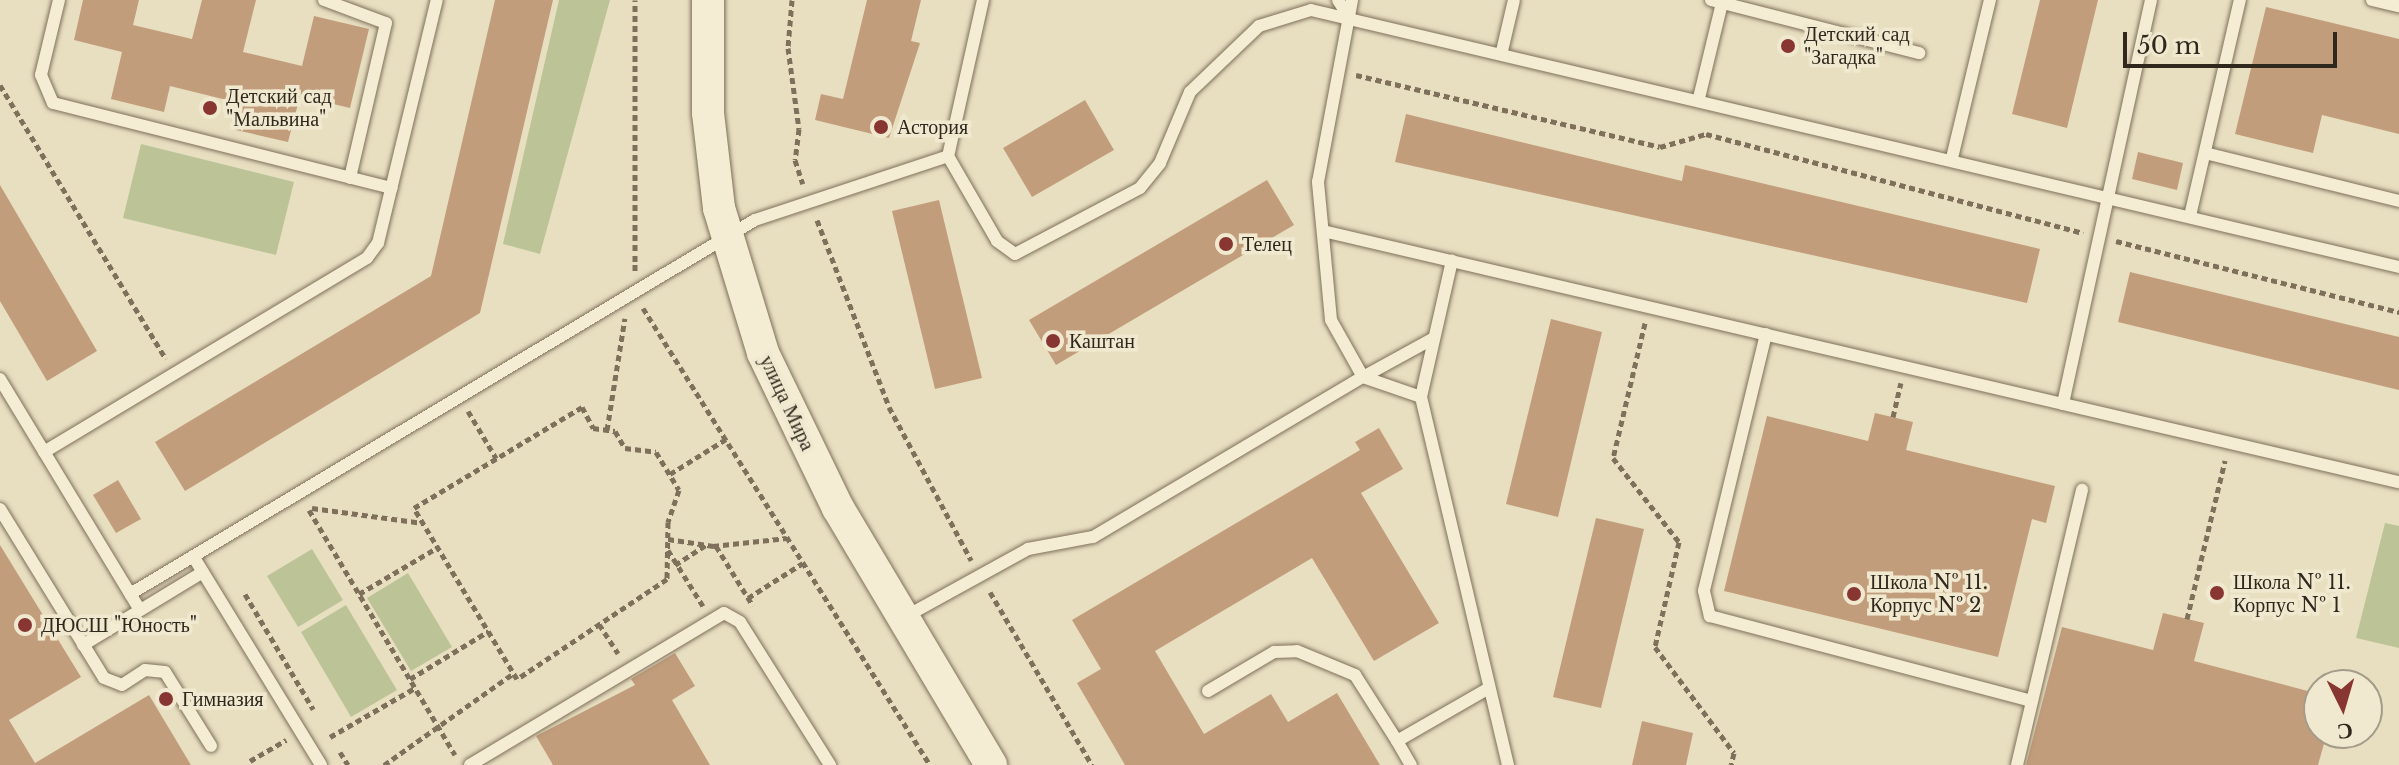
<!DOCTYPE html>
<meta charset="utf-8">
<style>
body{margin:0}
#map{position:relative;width:2399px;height:765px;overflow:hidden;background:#e8dfc1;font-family:"Libre Baskerville",serif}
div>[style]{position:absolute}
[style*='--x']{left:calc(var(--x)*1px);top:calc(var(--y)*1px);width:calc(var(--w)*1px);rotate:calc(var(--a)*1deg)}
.green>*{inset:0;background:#bcc497}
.building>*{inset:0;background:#c29d7b}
.path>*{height:5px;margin-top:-2.5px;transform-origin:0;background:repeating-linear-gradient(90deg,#7f705b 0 6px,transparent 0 10px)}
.roads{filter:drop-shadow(0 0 2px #7f705b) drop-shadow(0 0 2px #7f705b)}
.service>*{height:12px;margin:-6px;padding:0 6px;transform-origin:6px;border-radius:6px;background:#f4ecd3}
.tertiary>*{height:32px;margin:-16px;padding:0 16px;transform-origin:16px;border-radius:16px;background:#f4ecd3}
.dots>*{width:22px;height:22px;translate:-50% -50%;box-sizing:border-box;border:4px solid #f0e9d0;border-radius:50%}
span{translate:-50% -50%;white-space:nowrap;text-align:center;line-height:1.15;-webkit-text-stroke:7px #f0e9d0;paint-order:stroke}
.poi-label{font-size:20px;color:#31281d}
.left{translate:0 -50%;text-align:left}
.street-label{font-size:20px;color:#31281d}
.north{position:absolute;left:2303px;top:669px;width:80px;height:80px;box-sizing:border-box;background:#f0e9d0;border:2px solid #a49c88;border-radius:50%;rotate:175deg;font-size:22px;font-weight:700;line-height:32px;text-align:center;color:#31281d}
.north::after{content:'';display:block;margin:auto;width:28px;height:36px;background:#873632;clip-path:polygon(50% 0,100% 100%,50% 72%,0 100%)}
.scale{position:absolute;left:2123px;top:32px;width:214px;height:36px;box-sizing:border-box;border:4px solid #31281d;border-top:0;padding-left:10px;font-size:24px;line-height:28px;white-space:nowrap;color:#31281d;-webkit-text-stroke:6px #f0e9d0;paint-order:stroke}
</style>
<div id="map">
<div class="green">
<div style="clip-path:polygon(559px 0,610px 0,540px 254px,503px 244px)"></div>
<div style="clip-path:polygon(141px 144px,294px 182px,276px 255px,123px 218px)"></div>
<div style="clip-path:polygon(2385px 523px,2399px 526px,2399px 648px,2356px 638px)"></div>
<div style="clip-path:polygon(312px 549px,343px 600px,298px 627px,267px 576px)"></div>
<div style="clip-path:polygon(408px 573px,452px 647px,411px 671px,367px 598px)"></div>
<div style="clip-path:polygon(346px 605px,397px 690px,351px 717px,301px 632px)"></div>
</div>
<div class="building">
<div style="clip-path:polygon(83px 0,139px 0,133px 25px,192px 39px,202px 0,256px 0,243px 52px,302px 66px,314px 16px,369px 29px,350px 108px,300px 96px,288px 142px,236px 130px,243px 104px,170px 86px,164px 112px,111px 99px,122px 52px,74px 40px)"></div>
<div style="clip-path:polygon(495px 0,553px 0,480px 313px,185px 491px,155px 442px,431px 276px)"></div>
<div style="clip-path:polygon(867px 0,921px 0,911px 41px,920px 43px,889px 138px,815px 120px,821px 94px,843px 99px)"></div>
<div style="clip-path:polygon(2040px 0,2098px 0,2067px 128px,2012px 114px)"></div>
<div style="clip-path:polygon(2266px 7px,2399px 39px,2399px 134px,2322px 115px,2313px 153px,2235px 134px)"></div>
<div style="clip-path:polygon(1085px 100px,1114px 150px,1032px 197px,1003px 148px)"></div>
<div style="clip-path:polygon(1406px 114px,1682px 181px,1685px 165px,2040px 249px,2027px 303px,1395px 162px)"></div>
<div style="clip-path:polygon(2138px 152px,2183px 163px,2177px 190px,2132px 179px)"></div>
<div style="clip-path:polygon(1267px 180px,1294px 225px,1056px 365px,1029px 320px)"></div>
<div style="clip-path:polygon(0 185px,97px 351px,47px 381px,0 301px)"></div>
<div style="clip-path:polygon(939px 200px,982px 378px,935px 389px,892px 211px)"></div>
<div style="clip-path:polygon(2130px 272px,2399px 337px,2399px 390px,2118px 322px)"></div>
<div style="clip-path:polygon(1551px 319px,1602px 332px,1558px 517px,1506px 504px)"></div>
<div style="clip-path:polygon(1875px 413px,1913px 422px,1906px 450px,2055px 486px,2046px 523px,2032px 519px,1998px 657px,1724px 591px,1767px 416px,1868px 441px)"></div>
<div style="clip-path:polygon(1379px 428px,1403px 469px,1361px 493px,1439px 623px,1374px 661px,1312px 558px,1155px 651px,1204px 734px,1271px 694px,1288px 722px,1337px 693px,1380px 765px,1125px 765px,1077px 683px,1101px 669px,1072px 620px,1360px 450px,1355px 442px)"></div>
<div style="clip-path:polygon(118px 480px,141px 519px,116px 533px,93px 495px)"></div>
<div style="clip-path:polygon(1596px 518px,1644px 529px,1601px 708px,1553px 697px)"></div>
<div style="clip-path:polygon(0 545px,81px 677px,9px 720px,35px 763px,149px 695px,191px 765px,0 765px)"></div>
<div style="clip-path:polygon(2163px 613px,2204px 623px,2194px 661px,2319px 694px,2319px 733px,2327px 733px,2318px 765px,2026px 765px,2062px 627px,2153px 650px)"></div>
<div style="clip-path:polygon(675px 653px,695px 686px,672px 700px,710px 765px,553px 765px,536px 736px,635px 685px,631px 679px)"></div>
<div style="clip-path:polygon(1642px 721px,1693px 733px,1686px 765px,1632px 765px)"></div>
</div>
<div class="path">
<div style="--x:792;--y:0;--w:48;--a:94.8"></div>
<div style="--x:788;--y:48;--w:82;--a:82.3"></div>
<div style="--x:799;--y:129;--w:31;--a:97"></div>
<div style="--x:795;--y:160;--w:25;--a:72"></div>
<div style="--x:1356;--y:75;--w:312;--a:13.3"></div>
<div style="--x:1660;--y:147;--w:48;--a:-15.8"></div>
<div style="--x:1706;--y:134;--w:390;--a:14.7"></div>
<div style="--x:0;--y:85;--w:320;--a:58.8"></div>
<div style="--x:817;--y:220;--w:200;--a:68.9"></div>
<div style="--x:889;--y:407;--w:174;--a:61.8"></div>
<div style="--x:2116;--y:241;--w:292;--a:14.1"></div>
<div style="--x:635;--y:271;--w:271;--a:-90"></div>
<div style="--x:643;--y:308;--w:540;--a:57.87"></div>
<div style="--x:1645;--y:323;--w:139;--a:103.3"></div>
<div style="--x:1613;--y:458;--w:107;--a:51.8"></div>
<div style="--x:1679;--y:542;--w:108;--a:102.9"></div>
<div style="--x:1655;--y:647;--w:132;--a:53.3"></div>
<div style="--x:1734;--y:753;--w:12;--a:104"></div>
<div style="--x:582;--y:407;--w:24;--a:62"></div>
<div style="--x:593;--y:428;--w:22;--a:8"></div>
<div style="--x:615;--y:431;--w:20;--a:60"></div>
<div style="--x:625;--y:448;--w:31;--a:7"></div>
<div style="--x:656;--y:452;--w:44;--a:58.8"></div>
<div style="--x:679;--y:490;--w:34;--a:109"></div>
<div style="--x:668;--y:522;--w:57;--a:91"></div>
<div style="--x:667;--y:579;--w:180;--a:146.3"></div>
<div style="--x:517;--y:679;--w:200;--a:-121.1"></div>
<div style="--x:414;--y:508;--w:196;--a:-31"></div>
<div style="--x:468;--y:411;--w:55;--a:59.2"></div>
<div style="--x:1893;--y:417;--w:35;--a:-77"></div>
<div style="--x:607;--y:430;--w:113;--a:-80.9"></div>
<div style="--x:670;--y:474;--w:66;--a:-32"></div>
<div style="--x:312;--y:508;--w:112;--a:7.7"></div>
<div style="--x:309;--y:510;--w:285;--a:59.2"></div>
<div style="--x:668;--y:539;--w:46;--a:8.8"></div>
<div style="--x:713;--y:546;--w:74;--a:-6.2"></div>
<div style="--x:716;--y:546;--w:70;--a:58.3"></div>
<div style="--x:668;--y:550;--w:66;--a:58"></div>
<div style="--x:675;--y:565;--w:37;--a:-33"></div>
<div style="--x:990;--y:592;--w:201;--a:59.5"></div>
<div style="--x:245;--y:594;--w:134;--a:59.4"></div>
<div style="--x:359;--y:594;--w:92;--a:-30.7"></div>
<div style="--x:748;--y:598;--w:65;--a:-32.5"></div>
<div style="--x:2187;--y:619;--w:163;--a:-76.5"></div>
<div style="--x:599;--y:624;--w:35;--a:57"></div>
<div style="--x:410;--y:679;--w:92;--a:-31.3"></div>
<div style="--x:330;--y:737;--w:98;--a:-30"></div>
<div style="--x:340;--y:752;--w:15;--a:58"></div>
<div style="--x:250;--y:761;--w:42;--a:-30.3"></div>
<div style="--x:384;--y:765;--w:159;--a:-35.3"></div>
</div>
<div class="roads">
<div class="service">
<div style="--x:59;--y:0;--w:77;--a:103.5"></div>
<div style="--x:41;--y:75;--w:30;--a:67"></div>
<div style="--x:53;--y:103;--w:349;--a:14.1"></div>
<div style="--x:324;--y:0;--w:66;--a:20.4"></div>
<div style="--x:386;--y:23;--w:159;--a:103.1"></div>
<div style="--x:983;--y:0;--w:160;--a:102.6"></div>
<div style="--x:948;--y:156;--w:98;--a:60"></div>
<div style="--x:997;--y:241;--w:22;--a:36"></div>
<div style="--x:1015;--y:254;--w:141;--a:-27.8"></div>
<div style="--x:1140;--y:188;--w:32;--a:-51"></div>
<div style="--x:1160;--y:163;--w:77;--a:-67.1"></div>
<div style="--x:1190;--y:92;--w:95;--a:-43.7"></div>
<div style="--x:1259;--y:26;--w:54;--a:-17.1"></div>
<div style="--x:1311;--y:10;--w:1118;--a:13.29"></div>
<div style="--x:1338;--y:0;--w:19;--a:58"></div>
<div style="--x:1711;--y:0;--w:215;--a:14.3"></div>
<div style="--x:2151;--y:0;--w:413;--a:102.3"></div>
<div style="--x:2063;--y:404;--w:345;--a:13.1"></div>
<div style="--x:2372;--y:0;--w:28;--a:13"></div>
<div style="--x:1502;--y:51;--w:52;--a:-76.8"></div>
<div style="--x:1699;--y:98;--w:98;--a:-76.4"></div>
<div style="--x:2205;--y:153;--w:200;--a:13.9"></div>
<div style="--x:1952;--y:158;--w:163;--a:-76.5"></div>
<div style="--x:2190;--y:216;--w:222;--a:-77"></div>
<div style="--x:1323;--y:231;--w:760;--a:13.16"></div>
<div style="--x:1766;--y:334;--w:264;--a:103.6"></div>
<div style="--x:1704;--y:591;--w:26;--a:77"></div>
<div style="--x:1710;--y:616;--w:333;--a:14.8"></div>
<div style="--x:1434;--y:338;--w:81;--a:151.2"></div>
<div style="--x:1363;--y:377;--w:61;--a:19"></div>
<div style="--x:1421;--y:397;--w:378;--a:76.7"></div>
<div style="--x:0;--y:379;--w:270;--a:58.8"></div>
<div style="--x:1421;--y:397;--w:140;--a:-77.2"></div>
<div style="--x:44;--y:452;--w:377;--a:-31"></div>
<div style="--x:367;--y:258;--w:19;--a:-54"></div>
<div style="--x:378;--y:243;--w:250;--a:-76.4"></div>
<div style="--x:0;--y:509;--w:198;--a:58.4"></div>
<div style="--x:104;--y:678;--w:19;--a:21"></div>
<div style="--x:122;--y:685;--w:27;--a:-33"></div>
<div style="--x:145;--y:670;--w:20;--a:6"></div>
<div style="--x:165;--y:672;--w:87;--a:58.1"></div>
<div style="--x:193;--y:556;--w:245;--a:58.5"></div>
<div style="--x:130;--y:594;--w:728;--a:-30.9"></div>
<div style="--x:755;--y:220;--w:203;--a:-18.3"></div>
<div style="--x:903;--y:618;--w:143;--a:-28.9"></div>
<div style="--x:1028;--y:549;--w:66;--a:-10.5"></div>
<div style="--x:1093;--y:537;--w:314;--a:-30.7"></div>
<div style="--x:1363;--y:377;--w:65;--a:-119.3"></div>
<div style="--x:1331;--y:320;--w:139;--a:-95.4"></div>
<div style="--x:1318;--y:182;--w:185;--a:-79.4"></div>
<div style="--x:83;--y:645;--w:140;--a:-31.3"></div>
<div style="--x:1208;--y:691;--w:77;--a:-30.6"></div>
<div style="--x:1274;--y:652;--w:23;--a:-2"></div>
<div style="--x:1297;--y:651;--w:63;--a:22.5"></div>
<div style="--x:1355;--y:675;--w:78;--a:57.5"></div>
<div style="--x:1397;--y:741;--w:106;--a:-29.9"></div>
<div style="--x:1397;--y:741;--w:28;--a:60"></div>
<div style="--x:470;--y:765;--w:296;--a:-30.9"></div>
<div style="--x:724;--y:613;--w:18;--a:29"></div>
<div style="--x:740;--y:622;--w:169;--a:57.8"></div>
<div style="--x:2017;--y:765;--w:283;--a:-76.7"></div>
</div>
<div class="tertiary">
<div style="--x:708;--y:0;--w:113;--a:90"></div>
<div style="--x:708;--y:113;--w:96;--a:83.4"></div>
<div style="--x:719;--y:208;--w:152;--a:73.1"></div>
<div style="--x:763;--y:353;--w:172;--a:64.2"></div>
<div style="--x:838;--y:508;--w:299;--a:59.2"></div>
</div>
</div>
<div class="dots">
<div style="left:1788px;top:46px;background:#873632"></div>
<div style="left:210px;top:108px;background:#873632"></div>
<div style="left:881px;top:127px;background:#873632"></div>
<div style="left:1226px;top:244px;background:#873632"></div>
<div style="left:1053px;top:341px;background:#873632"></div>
<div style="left:2217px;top:593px;background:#873632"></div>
<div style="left:1854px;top:594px;background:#873632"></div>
<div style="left:25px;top:625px;background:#873632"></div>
<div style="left:166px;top:699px;background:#873632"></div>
</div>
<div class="poi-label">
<span class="left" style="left:1804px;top:46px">Детский сад<br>"Загадка"</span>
<span class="left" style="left:226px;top:108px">Детский сад<br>"Мальвина"</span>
<span class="left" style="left:897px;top:127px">Астория</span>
<span class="left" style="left:1242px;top:244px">Телец</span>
<span class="left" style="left:1069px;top:341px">Каштан</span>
<span class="left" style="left:1870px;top:594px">Школа № 11.<br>Корпус № 2</span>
<span class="left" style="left:2233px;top:594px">Школа № 11.<br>Корпус № 1</span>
<span class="left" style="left:41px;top:625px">ДЮСШ "Юность"</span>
<span class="left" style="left:182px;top:699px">Гимназия</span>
</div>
<div class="street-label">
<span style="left:787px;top:403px;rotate:65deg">улица Мира</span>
</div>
<div class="north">С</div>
<div class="scale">50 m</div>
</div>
